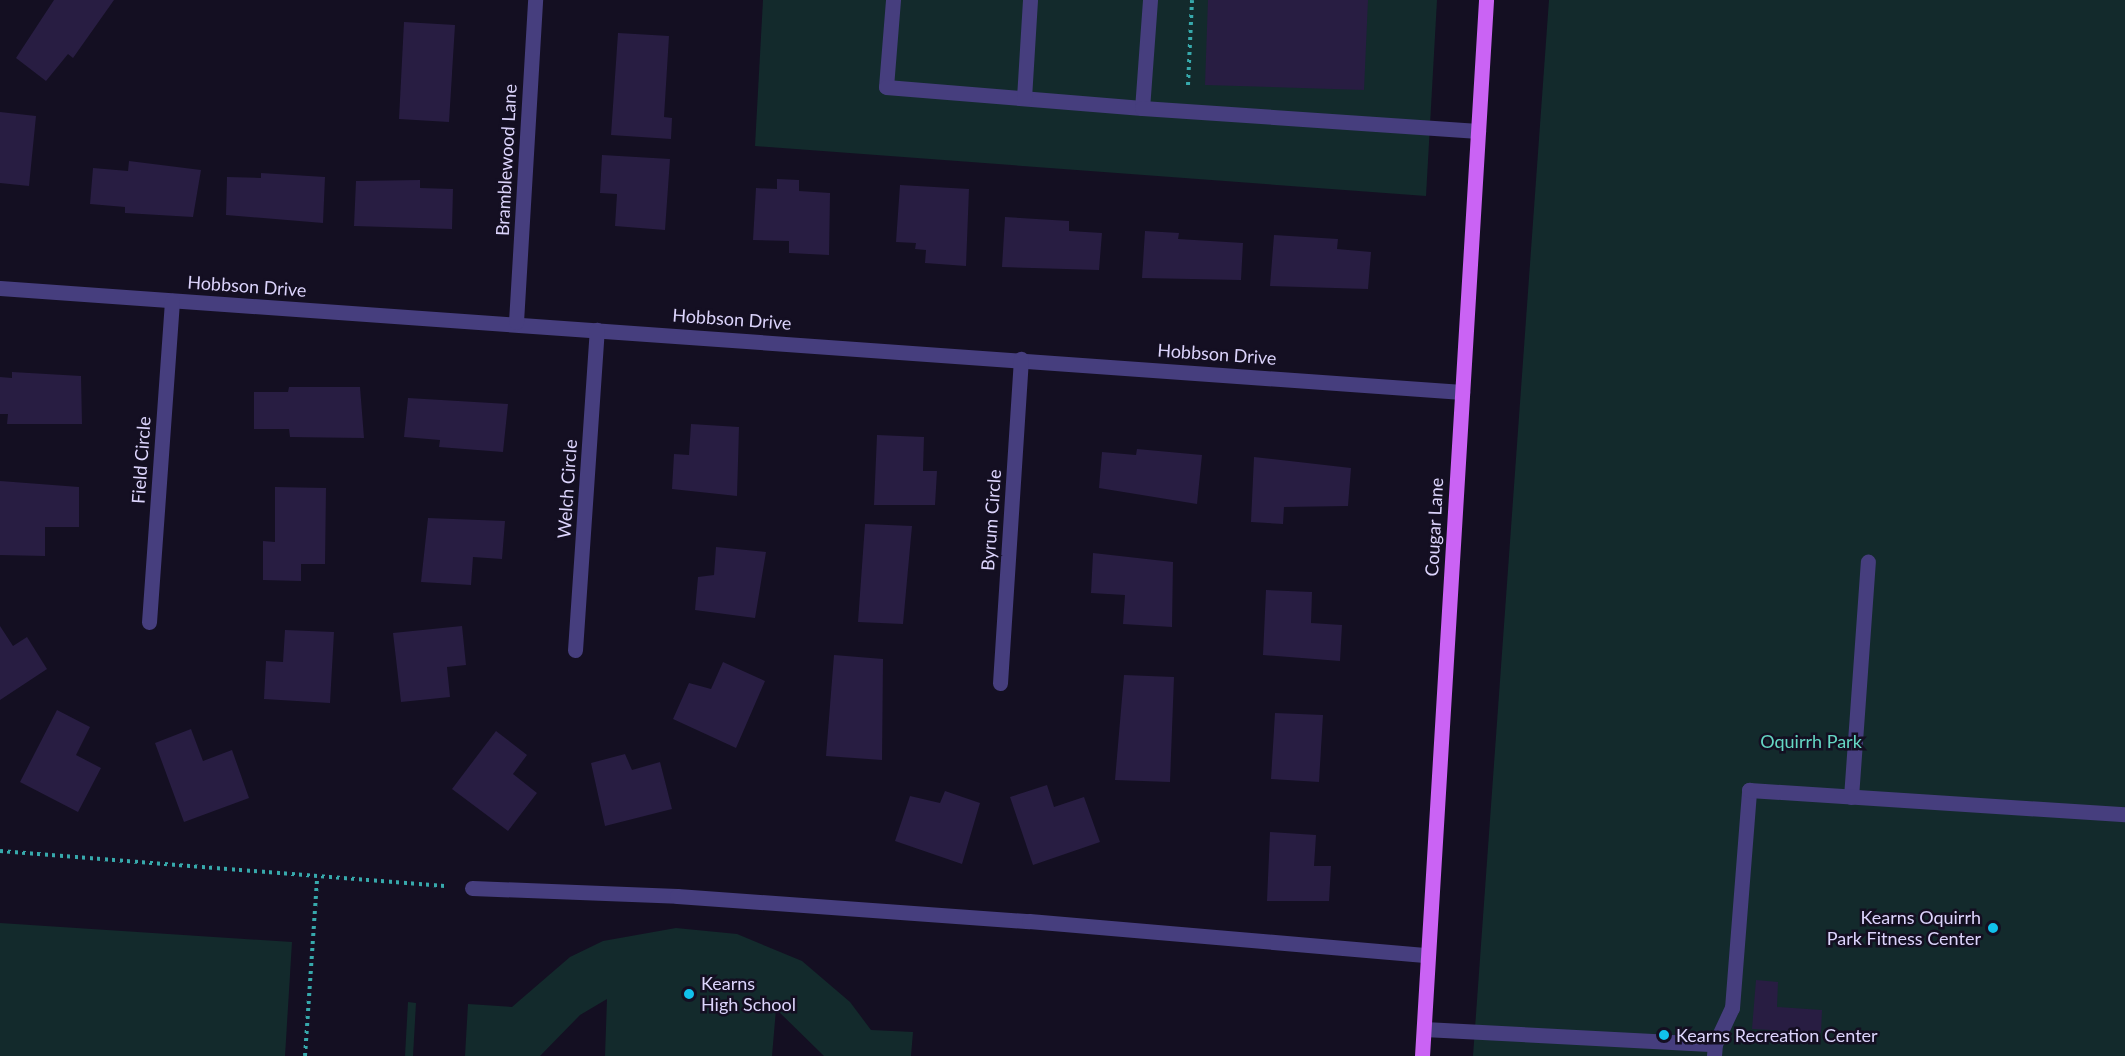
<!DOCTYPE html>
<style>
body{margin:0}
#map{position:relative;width:2125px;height:1056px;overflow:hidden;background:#140f22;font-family:Lato,sans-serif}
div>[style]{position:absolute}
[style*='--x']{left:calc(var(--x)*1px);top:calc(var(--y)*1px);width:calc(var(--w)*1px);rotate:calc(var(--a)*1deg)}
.green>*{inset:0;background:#132a2c}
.building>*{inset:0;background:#281d42}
.path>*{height:4px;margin-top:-2px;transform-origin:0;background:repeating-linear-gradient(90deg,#37a9ac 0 3px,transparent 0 7.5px)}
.minor>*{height:15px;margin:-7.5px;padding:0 7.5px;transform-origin:7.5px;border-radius:7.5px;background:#463e7e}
.major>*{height:15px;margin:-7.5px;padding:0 7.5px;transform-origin:7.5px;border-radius:7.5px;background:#ca63f4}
.dots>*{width:16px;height:16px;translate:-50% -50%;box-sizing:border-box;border:3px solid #140f22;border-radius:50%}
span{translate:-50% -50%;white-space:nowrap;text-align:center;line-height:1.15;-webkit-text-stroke:5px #140f22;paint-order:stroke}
.street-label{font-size:18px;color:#dcd4fc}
.park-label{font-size:18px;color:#65d7c4}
.poi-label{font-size:18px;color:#dcd4fc}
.right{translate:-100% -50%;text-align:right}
.left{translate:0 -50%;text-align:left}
</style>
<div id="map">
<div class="green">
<div style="clip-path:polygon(763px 0,1437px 0,1426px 196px,755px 146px)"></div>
<div style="clip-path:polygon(1549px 0,2125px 0,2125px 1056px,1473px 1056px)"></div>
<div style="clip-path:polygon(0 923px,292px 942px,285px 1056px,0 1056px)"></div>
<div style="clip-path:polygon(676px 928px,737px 934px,802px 961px,850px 1002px,871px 1030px,913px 1032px,911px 1056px,824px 1056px,776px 1009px,772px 1056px,605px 1056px,607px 999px,580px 1015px,540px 1056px,465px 1056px,468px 1004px,512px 1007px,570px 957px,603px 941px)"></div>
<div style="clip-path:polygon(408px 1002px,416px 1003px,413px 1056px,405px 1056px)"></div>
</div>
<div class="building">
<div style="clip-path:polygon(54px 0,114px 0,73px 58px,68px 54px,46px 81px,16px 58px)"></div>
<div style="clip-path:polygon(1208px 0,1368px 0,1364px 90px,1205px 85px)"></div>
<div style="clip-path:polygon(404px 22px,455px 25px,449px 122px,399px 119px)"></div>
<div style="clip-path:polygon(618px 33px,669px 36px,664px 117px,672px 118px,671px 139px,611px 135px)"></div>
<div style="clip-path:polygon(0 112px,36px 116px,29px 186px,0 183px)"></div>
<div style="clip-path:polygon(602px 155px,670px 159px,665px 230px,615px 226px,617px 194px,600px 193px)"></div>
<div style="clip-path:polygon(129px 161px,201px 170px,193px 217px,125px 213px,125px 207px,90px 204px,93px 168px,128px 171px)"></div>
<div style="clip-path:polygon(261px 173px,325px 177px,323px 223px,226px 215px,227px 177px,261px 178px)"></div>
<div style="clip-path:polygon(777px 179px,799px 180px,799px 191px,830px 193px,829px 255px,789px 253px,789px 241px,753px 240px,756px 188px,777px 189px)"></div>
<div style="clip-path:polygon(420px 180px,420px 188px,453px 189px,452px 229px,354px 226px,356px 181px)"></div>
<div style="clip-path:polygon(900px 185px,969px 189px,966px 266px,925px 263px,926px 250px,915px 249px,916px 243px,896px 242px)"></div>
<div style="clip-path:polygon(1005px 217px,1069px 221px,1069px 231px,1102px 233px,1099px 270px,1002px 267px)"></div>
<div style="clip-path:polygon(1145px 231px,1179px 233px,1178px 239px,1243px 243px,1241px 280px,1142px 278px)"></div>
<div style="clip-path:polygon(1274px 235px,1338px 239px,1337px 249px,1371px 252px,1368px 289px,1270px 286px)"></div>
<div style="clip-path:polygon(12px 372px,81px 376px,82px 424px,7px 424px,8px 414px,0 414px,0 377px,12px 378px)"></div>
<div style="clip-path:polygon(289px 387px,360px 387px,364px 438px,290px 437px,289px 429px,254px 429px,254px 392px,288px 392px)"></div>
<div style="clip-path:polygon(408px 398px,508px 404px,503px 452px,439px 447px,440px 440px,404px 437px)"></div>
<div style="clip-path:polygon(691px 424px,739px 427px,737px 496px,672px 489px,674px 454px,689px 455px)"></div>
<div style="clip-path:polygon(877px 435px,924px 437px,923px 471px,937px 471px,935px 505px,874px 505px)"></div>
<div style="clip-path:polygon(1137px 449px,1202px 455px,1197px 504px,1099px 488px,1102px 452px,1136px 455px)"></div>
<div style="clip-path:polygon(1254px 457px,1351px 468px,1348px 506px,1284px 507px,1283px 524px,1251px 522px)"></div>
<div style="clip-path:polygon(0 481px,79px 487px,79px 527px,45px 527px,45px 556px,0 555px)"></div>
<div style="clip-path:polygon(275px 487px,326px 488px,325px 564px,301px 564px,301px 581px,263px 580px,263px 541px,275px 542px)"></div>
<div style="clip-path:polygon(428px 518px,505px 521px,502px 559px,473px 557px,471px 585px,421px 582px)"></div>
<div style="clip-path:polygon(865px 524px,912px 526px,903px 624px,858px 622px)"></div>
<div style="clip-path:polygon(716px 547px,766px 552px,755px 618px,695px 610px,698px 577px,714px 575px)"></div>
<div style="clip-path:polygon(1093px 553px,1173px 562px,1172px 627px,1123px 624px,1125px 595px,1091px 593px)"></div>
<div style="clip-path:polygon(1266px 590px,1312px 592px,1311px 623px,1342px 625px,1340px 661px,1263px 655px)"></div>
<div style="clip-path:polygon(0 626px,13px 646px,27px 637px,47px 669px,0 700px)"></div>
<div style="clip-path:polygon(462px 626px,466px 665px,447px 667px,450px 697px,401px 702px,393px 633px)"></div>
<div style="clip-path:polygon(285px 630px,334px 632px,330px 703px,264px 699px,266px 661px,283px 662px)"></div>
<div style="clip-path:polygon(834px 655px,883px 659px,882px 760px,826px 756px)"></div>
<div style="clip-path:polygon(723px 662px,765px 681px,736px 748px,673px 719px,689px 683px,711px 689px)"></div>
<div style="clip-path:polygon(1124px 675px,1174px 677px,1170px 782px,1115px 780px)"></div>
<div style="clip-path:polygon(57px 710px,90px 727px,76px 755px,101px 768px,78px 812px,20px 782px)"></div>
<div style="clip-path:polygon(1275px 713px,1323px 715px,1319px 782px,1271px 779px)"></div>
<div style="clip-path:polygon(191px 729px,203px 761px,232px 750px,249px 798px,184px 822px,155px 743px)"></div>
<div style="clip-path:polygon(496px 731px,527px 755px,513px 774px,537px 793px,508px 831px,452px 789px)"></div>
<div style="clip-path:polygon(625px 754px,632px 770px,660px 762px,672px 809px,605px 826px,591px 763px)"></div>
<div style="clip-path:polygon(1047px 785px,1054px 807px,1084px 797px,1100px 842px,1033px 865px,1010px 797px)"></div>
<div style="clip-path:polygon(945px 791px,980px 803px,962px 864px,895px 841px,910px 796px,940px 803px)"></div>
<div style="clip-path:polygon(1270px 832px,1316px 835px,1314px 866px,1331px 866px,1329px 901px,1267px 901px)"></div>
<div style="clip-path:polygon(1756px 980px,1778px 982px,1777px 1007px,1822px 1010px,1821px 1033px,1752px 1029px)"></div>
</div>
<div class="path">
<div style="--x:1188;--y:85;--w:85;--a:-87.3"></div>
<div style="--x:0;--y:851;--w:449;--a:4.5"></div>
<div style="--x:305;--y:1056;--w:177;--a:-86.1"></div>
</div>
<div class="minor">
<div style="--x:893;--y:0;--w:87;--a:94.6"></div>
<div style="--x:886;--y:87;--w:257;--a:4.7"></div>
<div style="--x:1150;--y:0;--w:108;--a:94.2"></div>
<div style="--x:1142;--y:108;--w:337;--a:3.9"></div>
<div style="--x:1024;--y:98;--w:98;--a:-86.5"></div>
<div style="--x:0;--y:288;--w:1466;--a:4.07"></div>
<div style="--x:516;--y:322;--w:323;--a:-86.6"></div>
<div style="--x:149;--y:622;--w:322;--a:-85.9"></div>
<div style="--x:575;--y:650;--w:321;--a:-86.1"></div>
<div style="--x:1000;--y:683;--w:325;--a:-86.3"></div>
<div style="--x:1851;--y:797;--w:236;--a:-85.9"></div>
<div style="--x:472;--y:888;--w:205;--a:2.2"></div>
<div style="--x:677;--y:896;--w:353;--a:4.1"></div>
<div style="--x:1029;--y:921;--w:400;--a:4.9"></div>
<div style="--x:1424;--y:1029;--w:291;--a:3"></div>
<div style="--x:1715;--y:1044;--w:12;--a:95"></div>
<div style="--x:1715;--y:1044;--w:40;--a:-65"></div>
<div style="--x:1732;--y:1008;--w:219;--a:-85.5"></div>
<div style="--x:1749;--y:790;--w:377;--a:3.7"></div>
</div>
<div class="major">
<div style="--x:1422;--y:1056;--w:1058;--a:-86.53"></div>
</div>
<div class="dots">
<div style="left:1993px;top:928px;background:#11c1eb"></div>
<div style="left:689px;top:994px;background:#11c1eb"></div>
<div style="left:1664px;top:1035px;background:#11c1eb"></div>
</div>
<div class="street-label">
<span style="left:506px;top:160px;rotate:-87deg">Bramblewood Lane</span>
<span style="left:247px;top:286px;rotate:4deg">Hobbson Drive</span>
<span style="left:732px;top:319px;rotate:4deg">Hobbson Drive</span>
<span style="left:1217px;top:354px;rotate:4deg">Hobbson Drive</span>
<span style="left:141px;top:460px;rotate:-86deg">Field Circle</span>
<span style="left:567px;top:489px;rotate:-86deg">Welch Circle</span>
<span style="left:991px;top:520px;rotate:-86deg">Byrum Circle</span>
<span style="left:1434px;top:527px;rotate:-87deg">Cougar Lane</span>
</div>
<div class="park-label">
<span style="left:1811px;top:741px">Oquirrh Park</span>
</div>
<div class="poi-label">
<span class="right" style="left:1981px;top:928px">Kearns Oquirrh<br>Park Fitness Center</span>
<span class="left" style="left:701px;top:994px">Kearns<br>High School</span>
<span class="left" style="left:1676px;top:1035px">Kearns Recreation Center</span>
</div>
</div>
